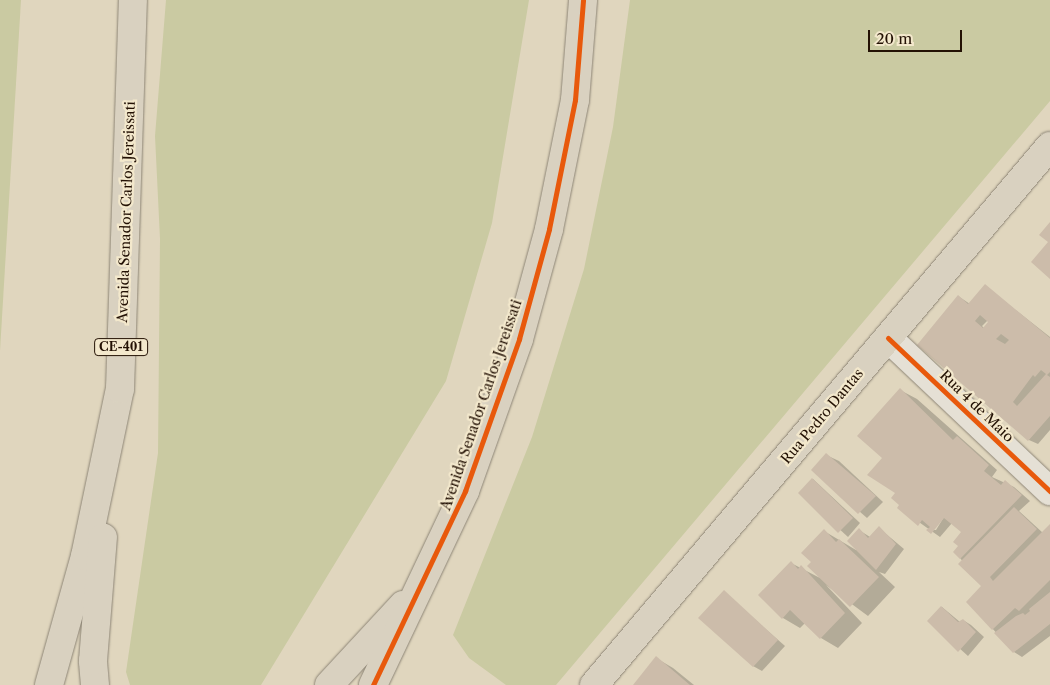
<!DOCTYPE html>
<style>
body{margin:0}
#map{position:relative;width:1050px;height:685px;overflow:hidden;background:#e0d6be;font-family:"Libre Caslon Text",serif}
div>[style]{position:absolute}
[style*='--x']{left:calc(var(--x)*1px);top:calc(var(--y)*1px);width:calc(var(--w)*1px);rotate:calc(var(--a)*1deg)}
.green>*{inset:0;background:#cacaa2}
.shadow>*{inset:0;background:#0003}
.building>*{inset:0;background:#ccbcaa}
.roads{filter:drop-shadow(0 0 1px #8d8576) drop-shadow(0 0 1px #8d8576)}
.minor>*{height:28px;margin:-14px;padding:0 14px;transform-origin:14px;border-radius:14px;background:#e5e0d5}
.major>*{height:28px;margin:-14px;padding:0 14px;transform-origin:14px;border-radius:14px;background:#d9d1c0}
.cycleway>*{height:5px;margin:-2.5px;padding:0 2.5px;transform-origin:2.5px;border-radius:2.5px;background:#e8590c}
span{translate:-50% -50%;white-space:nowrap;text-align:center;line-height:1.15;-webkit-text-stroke:4.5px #f3e8cc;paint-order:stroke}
.shield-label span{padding:1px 4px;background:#f3e8cc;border:1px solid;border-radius:4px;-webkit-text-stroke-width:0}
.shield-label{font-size:12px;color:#231104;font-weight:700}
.street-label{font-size:14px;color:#231104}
.scale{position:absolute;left:868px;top:30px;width:94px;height:22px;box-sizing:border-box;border:2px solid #231104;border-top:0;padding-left:6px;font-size:15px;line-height:18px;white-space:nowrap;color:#231104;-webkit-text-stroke:4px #f3e8cc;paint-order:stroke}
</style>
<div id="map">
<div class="green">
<div style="clip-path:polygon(0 0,21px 0,0 351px)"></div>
<div style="clip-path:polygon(166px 0,529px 0,492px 223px,446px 381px,261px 685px,130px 685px,126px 672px,158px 453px,160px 239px,155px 136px)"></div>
<div style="clip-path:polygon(630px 0,1050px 0,1050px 101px,556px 685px,506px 685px,469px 658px,453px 635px,532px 437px,584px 269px,613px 127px)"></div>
</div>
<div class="shadow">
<div style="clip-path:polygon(evenodd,985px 286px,1050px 337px,1050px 430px,1038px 444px,1029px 440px,958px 296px,970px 304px,985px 286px,988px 320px,990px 322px,984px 328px,982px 326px,988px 320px)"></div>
<div style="clip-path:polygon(evenodd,900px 390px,917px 399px,997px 470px,992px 477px,1014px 487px,1030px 501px,1019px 511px,1043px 533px,1050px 526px,1050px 636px,1022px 657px,1014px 652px,968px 602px,983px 586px,960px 558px,963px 532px,952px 523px,940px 537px,899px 508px,901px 505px,884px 458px,900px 390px,947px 512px,936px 530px,932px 530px,947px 512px)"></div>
<div style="clip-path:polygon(826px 455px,839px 461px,883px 502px,867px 518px,812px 470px)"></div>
<div style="clip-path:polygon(813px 479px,860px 523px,848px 537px,800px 493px)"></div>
<div style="clip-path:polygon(879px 528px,904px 549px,885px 574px,879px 572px,895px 587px,868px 616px,826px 585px,862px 623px,838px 648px,821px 638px,805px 623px,800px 628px,783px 618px,760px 595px,791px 563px,820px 578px,813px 562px,824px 531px,856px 550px,859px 530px,870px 537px)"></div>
<div style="clip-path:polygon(724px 592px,785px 646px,762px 671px,753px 666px)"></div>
<div style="clip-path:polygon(942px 607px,960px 622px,963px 620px,971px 625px,984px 637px,968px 656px,929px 621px)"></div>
<div style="clip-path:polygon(656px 658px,673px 668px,694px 685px,634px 685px)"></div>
</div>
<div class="building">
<div style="clip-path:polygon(1050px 222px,1050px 279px,1031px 262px,1048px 242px,1039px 235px)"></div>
<div style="clip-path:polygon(evenodd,985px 284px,1050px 338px,1050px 372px,1047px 375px,1050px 377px,1050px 416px,1028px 441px,917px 345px,958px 295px,968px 304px,985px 284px,980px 315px,988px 322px,983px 328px,975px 321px,980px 315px,985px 284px,1001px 334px,1009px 340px,1005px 344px,996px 339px,1001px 334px,985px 284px,1041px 370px,1046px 374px,1017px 406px,1013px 402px,1033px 375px,1035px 377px,1041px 370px)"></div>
<div style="clip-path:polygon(900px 388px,953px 440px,957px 436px,989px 465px,984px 471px,1001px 485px,1005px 480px,1022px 495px,960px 559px,953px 552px,958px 546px,953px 542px,961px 532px,944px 518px,931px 534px,926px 530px,930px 527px,922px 520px,918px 526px,897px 508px,899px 505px,891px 498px,895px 493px,867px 475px,882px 458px,857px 436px)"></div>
<div style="clip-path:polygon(826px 453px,876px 496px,858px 514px,811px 470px)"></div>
<div style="clip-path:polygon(812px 478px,853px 518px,838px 533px,798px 493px)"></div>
<div style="clip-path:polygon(1014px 507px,1037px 529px,990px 577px,993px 581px,1050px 524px,1050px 580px,1019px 611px,1015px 608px,992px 630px,966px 602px,981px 586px,958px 564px)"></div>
<div style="clip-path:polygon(879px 526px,896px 544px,876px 570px,847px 541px,859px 528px,868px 538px)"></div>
<div style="clip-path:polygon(824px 529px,836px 542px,839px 539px,879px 577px,850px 607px,807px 566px,811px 562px,801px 553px)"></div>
<div style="clip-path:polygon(791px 561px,798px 569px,801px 565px,845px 613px,820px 639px,790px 610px,782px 619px,758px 595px)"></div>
<div style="clip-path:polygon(724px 590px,778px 640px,753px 667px,698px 618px)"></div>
<div style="clip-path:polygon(1050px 592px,1050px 624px,1013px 653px,994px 633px,1016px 616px,1023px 613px,1025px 615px,1030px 611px,1029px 609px)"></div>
<div style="clip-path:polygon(941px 606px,958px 622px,963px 619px,976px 632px,958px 652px,927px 621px)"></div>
<div style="clip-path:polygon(656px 656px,690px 685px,633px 685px)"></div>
</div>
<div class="roads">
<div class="minor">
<div style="--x:888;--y:338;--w:223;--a:43.4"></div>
</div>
<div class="major">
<div style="--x:49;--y:685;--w:134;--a:-74.4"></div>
<div style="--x:85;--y:556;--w:171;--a:-78.2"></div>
<div style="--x:120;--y:389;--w:389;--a:-88.1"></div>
<div style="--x:95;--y:685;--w:24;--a:-95"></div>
<div style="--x:93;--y:661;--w:124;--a:-85.4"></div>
<div style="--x:329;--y:685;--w:109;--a:-47.2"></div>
<div style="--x:373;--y:685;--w:215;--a:-64.6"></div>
<div style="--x:465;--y:491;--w:161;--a:-70.4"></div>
<div style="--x:519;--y:339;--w:114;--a:-74.7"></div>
<div style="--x:549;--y:229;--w:132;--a:-78.6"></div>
<div style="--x:575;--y:100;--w:100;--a:-85.4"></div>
<div style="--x:594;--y:685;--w:706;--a:-49.77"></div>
</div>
</div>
<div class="cycleway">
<div style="--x:888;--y:338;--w:223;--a:43.4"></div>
<div style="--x:373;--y:685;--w:215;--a:-64.6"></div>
<div style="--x:465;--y:491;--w:161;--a:-70.4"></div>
<div style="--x:519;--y:339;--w:114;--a:-74.7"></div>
<div style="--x:549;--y:229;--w:132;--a:-78.6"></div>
<div style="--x:575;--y:100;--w:100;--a:-85.4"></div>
</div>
<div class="shield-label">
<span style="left:121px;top:347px">CE-401</span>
</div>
<div class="street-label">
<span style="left:126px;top:212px;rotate:-88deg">Avenida Senador Carlos Jereissati</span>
<span style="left:481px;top:405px;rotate:-71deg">Avenida Senador Carlos Jereissati</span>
<span style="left:977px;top:406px;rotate:44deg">Rua 4 de Maio</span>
<span style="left:822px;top:416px;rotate:-50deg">Rua Pedro Dantas</span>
</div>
<div class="scale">20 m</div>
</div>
